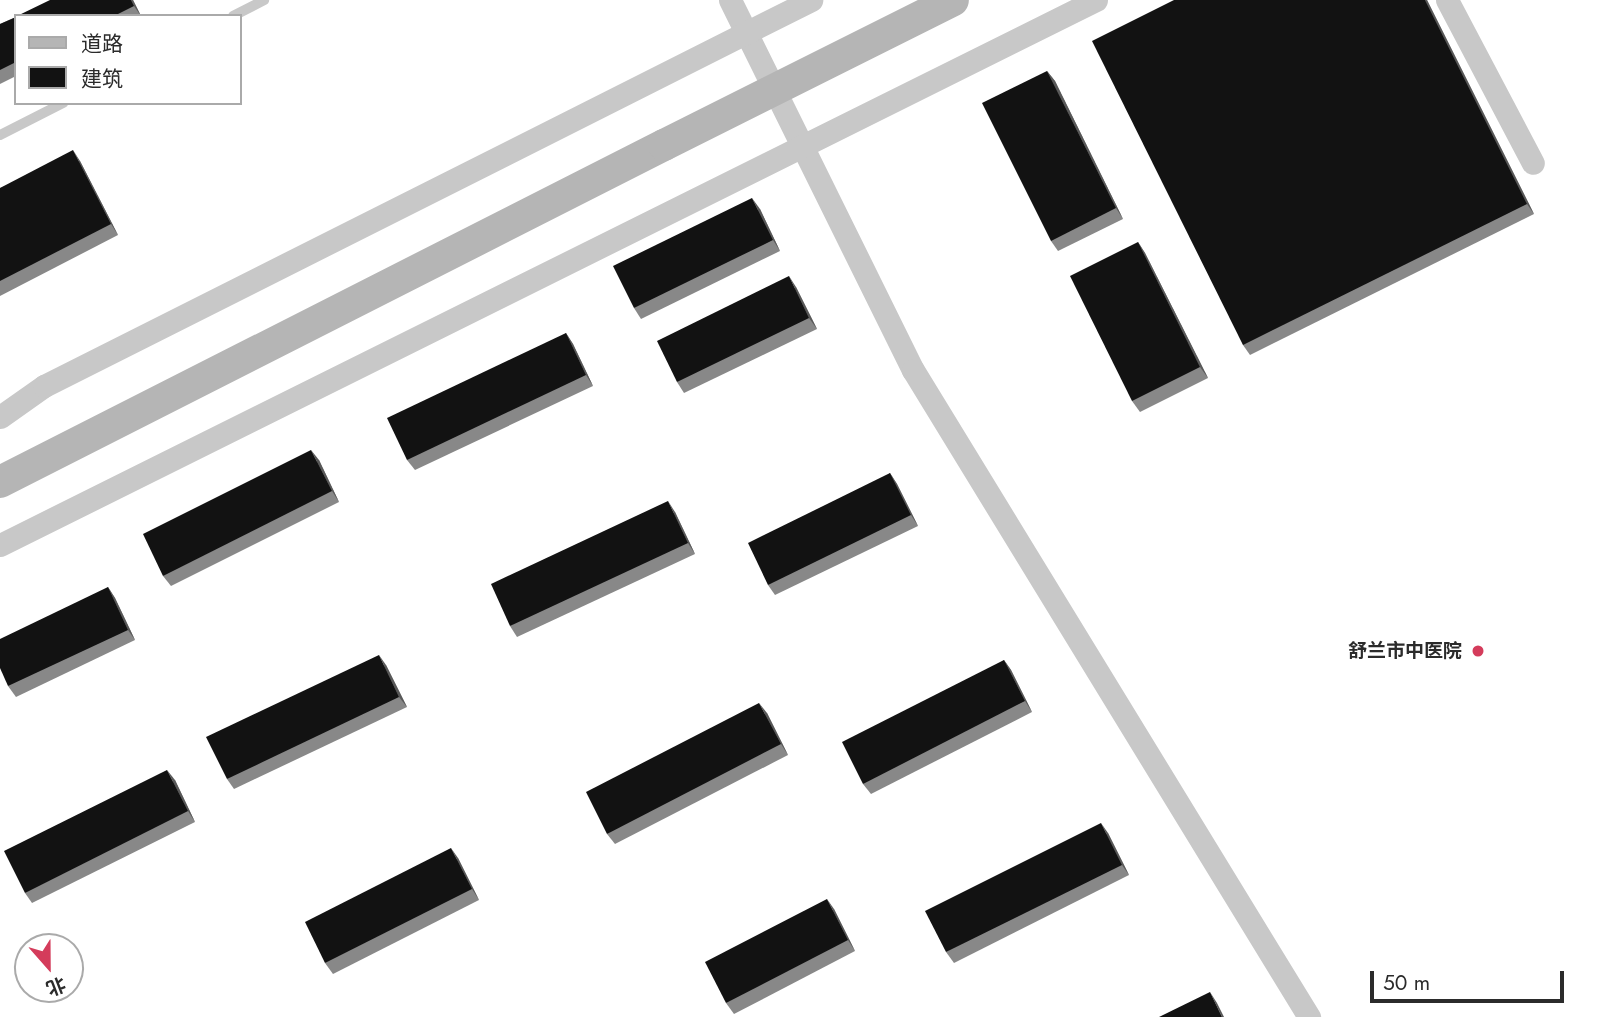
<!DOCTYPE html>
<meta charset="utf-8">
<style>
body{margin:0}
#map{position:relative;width:1612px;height:1017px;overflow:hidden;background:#fff;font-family:Jost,"Noto Sans SC",sans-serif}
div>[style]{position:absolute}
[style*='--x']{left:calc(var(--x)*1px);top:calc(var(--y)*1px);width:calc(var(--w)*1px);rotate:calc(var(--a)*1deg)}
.service>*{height:10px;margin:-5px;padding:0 5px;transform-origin:5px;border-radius:5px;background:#c8c8c8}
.minor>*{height:23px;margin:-11.5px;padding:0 11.5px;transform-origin:11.5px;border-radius:11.5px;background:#c8c8c8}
.secondary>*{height:32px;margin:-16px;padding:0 16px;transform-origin:16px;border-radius:16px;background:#b5b5b5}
.secondary-bridge>*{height:32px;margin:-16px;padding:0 16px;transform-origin:16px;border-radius:16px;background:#b5b5b5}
.wall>*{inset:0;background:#888}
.shaded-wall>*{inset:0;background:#595959}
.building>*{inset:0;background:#121212}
.dots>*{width:19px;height:19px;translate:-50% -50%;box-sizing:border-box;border:4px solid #fff;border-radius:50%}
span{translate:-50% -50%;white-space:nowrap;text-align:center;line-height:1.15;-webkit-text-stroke:7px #fff;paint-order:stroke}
.poi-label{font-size:19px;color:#2b2b2b;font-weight:700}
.right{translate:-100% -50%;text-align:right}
.legend{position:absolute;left:14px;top:14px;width:228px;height:91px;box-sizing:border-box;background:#fff;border:2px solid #aaa;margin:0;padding:9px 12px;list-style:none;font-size:21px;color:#2b2b2b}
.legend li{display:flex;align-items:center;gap:14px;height:35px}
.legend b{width:35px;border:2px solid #aaa}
.north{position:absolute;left:14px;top:933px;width:70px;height:70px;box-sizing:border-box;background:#fff;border:2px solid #aaa;border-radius:50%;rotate:159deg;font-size:19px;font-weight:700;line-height:28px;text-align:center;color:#2b2b2b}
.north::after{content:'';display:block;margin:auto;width:24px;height:32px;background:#d43c5b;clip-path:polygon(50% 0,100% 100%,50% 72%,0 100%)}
.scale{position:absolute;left:1370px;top:971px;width:194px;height:32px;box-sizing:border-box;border:4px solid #2b2b2b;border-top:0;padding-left:9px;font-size:21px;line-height:24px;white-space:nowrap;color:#2b2b2b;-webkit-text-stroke:5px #fff;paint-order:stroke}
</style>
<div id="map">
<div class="service">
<div style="--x:233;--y:16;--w:35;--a:-27"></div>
<div style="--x:0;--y:135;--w:71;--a:-26.9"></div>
</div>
<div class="minor">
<div style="--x:730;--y:0;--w:413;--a:63.7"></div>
<div style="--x:913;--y:370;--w:759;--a:58.53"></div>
<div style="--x:1447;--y:0;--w:184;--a:62.2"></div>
<div style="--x:0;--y:417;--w:54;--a:-35.2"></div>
<div style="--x:44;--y:386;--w:859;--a:-26.71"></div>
<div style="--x:0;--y:545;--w:1224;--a:-26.44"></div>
</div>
<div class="secondary">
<div style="--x:0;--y:482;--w:745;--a:-26.91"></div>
</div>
<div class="secondary-bridge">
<div style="--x:664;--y:145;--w:323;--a:-26.6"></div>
</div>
<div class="wall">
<div style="clip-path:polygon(133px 0,141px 16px,17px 16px)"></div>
<div style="clip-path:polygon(1174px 0,1427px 0,1534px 214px,1250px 355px,1243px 345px)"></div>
<div style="clip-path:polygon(16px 17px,16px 76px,0 84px,0 24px)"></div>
<div style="clip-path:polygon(1047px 71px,1055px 81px,1123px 219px,1058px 251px,1051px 241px)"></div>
<div style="clip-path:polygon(80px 161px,118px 235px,0 296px,0 188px)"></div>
<div style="clip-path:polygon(760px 209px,780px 251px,641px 319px,634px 308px)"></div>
<div style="clip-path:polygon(1138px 242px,1145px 253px,1208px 378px,1140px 412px,1132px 401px)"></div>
<div style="clip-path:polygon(796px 287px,817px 329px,684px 393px,677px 382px)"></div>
<div style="clip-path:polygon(566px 333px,573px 344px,593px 386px,415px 470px,407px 460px)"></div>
<div style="clip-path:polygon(319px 460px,339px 502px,171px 586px,163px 576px)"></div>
<div style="clip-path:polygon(890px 473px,897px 484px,918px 526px,775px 595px,768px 585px)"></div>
<div style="clip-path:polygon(675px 512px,695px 554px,517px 637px,510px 626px)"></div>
<div style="clip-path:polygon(108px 587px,115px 598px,135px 640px,16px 697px,8px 686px)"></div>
<div style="clip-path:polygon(1004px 660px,1011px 670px,1032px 712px,871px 794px,863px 784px)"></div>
<div style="clip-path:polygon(386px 665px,407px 707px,234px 789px,227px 779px)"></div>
<div style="clip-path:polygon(767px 713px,788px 755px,615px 844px,607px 834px)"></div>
<div style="clip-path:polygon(175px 780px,195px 822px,32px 903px,25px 893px)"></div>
<div style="clip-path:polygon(1108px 833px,1129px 875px,954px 963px,946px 952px)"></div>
<div style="clip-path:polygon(458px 858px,479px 900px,333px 974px,325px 963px)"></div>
<div style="clip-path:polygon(834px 909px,855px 951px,734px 1014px,726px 1003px)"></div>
</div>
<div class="shaded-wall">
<div style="clip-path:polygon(131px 0,133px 0,141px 16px,134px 6px)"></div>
<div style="clip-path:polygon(1425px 0,1427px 0,1534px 214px,1527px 204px)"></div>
<div style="clip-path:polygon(1047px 71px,1055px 81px,1123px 219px,1116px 208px)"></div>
<div style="clip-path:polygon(73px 150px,80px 161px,118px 235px,111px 224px)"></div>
<div style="clip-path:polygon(752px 198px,760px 209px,780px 251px,773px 240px)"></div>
<div style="clip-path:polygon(1138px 242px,1145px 253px,1208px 378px,1200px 367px)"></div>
<div style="clip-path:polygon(789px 276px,796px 287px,817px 329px,809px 318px)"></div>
<div style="clip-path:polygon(566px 333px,573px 344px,593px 386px,586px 375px)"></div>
<div style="clip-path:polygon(311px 450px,319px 460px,339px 502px,332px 491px)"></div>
<div style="clip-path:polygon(890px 473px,897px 484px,918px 526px,911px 515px)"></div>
<div style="clip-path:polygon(668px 501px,675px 512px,695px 554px,688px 543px)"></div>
<div style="clip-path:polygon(108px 587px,115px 598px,135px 640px,128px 630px)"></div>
<div style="clip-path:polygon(379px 655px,386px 665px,407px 707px,399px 697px)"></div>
<div style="clip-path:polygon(1004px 660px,1011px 670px,1032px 712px,1025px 701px)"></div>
<div style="clip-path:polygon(759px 703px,767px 713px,788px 755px,781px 744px)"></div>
<div style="clip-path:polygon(167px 770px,175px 780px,195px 822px,188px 811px)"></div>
<div style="clip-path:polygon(1101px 823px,1108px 833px,1129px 875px,1122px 865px)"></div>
<div style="clip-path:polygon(451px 848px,458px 858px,479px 900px,472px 889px)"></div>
<div style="clip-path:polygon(827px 899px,834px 909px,855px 951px,848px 940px)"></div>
<div style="clip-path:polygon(1210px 992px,1217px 1003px,1224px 1017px,1222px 1017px)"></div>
</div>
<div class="building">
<div style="clip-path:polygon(50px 0,131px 0,134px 6px,114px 16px,17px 16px)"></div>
<div style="clip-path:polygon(1174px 0,1425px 0,1527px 204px,1243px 345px,1092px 41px)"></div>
<div style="clip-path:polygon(16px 17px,16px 62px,0 70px,0 24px)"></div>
<div style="clip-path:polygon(1047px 71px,1116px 208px,1051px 241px,982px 103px)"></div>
<div style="clip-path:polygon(73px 150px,111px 224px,0 281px,0 188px)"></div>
<div style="clip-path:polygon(752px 198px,773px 240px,634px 308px,613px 266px)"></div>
<div style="clip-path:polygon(1138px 242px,1200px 367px,1132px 401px,1070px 276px)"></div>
<div style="clip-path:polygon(789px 276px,809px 318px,677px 382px,657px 341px)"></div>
<div style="clip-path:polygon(566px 333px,586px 375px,407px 460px,387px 418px)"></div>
<div style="clip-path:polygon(311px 450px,332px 491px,163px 576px,143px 534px)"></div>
<div style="clip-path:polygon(890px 473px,911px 515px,768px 585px,748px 543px)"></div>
<div style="clip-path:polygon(668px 501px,688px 543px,510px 626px,491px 584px)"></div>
<div style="clip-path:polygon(108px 587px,128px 630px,8px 686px,0 668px,0 639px)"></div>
<div style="clip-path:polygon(379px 655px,399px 697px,227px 779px,206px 737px)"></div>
<div style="clip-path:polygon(1004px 660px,1025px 701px,863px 784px,842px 742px)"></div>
<div style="clip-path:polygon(759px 703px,781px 744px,607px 834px,586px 792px)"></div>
<div style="clip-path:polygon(167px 770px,188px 811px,25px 893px,4px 851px)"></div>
<div style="clip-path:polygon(1101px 823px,1122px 865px,946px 952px,925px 911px)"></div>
<div style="clip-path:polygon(451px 848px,472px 889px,325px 963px,305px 922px)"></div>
<div style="clip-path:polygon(827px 899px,848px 940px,726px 1003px,705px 962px)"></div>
<div style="clip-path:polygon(1210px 992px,1222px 1017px,1159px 1017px)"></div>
</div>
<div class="dots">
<div style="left:1478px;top:651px;background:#d43c5b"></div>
</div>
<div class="poi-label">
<span class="right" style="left:1462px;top:651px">舒兰市中医院</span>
</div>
<ul class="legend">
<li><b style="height:9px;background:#b5b5b5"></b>道路</li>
<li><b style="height:19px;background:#121212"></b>建筑</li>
</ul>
<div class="north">北</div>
<div class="scale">50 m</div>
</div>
